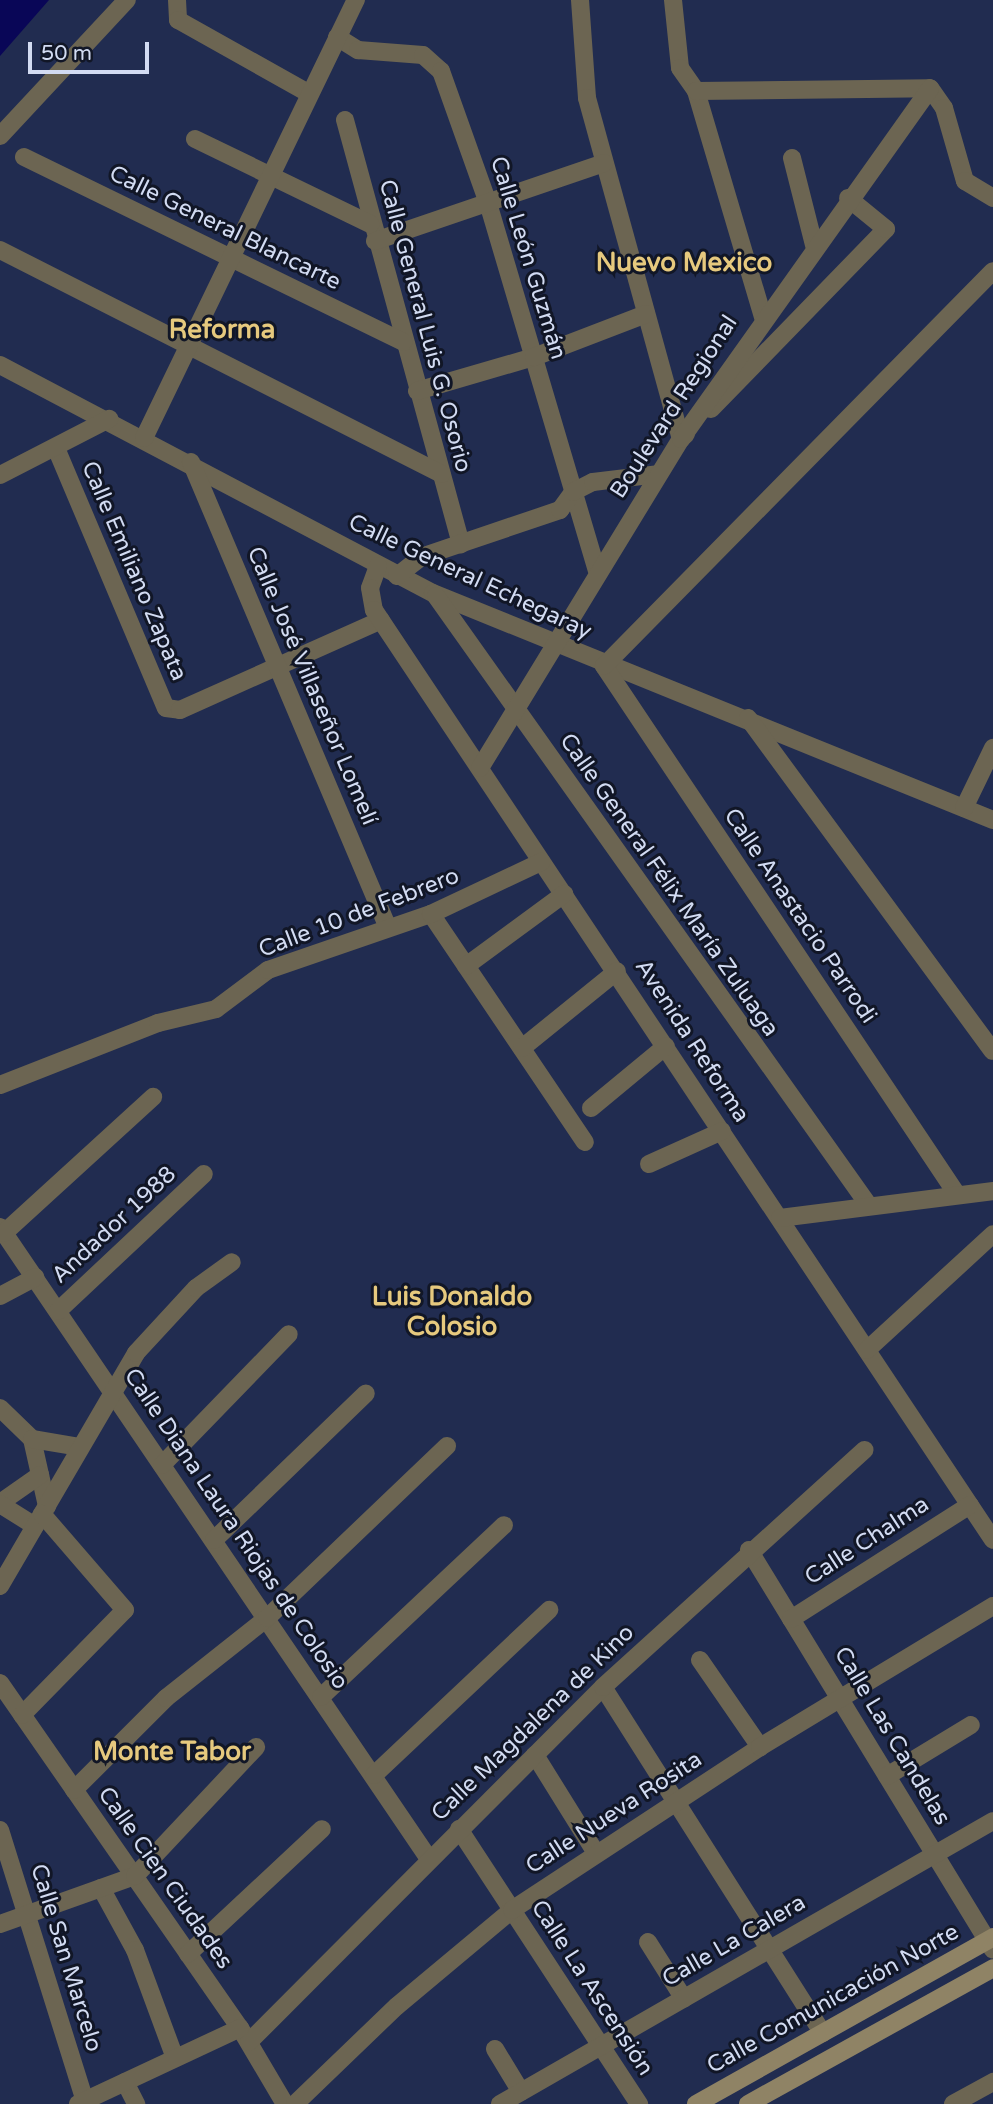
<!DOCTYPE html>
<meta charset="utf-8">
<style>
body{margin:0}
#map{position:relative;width:993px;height:2104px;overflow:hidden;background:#212c50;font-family:"Varela Round",sans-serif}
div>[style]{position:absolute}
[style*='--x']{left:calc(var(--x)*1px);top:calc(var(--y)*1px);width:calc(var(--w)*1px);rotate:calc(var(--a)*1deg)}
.water>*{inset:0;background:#090657}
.street>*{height:18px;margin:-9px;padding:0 9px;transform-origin:9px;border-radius:9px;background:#6c6552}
.secondary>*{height:18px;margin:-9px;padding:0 9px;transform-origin:9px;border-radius:9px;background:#8f8365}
span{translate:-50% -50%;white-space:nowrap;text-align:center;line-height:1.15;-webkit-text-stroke:6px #111626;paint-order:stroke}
.street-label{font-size:23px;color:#d2dbf2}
.quarter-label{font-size:26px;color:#e6c97e;font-weight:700}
.scale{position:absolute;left:28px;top:42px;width:121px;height:32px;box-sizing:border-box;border:4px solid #d2dbf2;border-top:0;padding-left:9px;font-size:21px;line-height:24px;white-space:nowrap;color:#d2dbf2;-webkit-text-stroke:5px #111626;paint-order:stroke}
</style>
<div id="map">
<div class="water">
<div style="clip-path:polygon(0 0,49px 0,0 56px)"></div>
</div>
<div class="street">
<div style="--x:177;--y:0;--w:20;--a:87"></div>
<div style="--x:178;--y:20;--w:149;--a:29.3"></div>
<div style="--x:580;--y:0;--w:98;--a:85.9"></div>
<div style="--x:587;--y:98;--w:354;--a:74.6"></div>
<div style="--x:681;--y:439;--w:7;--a:-45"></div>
<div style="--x:673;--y:0;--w:68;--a:84.1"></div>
<div style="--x:680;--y:68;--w:28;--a:55"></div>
<div style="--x:696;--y:91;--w:236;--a:73.5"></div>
<div style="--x:337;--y:37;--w:25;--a:32"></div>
<div style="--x:358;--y:50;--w:65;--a:4.4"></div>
<div style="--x:423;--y:55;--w:24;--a:42"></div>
<div style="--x:441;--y:71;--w:140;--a:70.4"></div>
<div style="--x:488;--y:203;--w:383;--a:73.5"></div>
<div style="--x:930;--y:88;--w:24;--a:55"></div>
<div style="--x:944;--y:108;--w:76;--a:74"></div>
<div style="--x:965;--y:181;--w:33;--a:31"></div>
<div style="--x:696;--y:91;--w:234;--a:-0.7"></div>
<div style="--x:345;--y:120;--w:440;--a:74.7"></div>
<div style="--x:0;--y:136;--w:186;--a:-47"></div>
<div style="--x:195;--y:139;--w:195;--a:25.9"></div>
<div style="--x:24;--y:157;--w:422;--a:26"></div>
<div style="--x:792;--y:158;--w:90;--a:75.8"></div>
<div style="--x:375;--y:241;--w:242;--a:-18.8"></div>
<div style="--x:0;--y:250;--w:495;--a:26.9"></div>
<div style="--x:0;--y:365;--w:489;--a:27.8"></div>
<div style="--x:433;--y:593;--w:604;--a:22.07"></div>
<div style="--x:417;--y:391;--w:122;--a:-16.2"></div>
<div style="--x:534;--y:357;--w:120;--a:-21"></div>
<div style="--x:711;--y:409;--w:251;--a:-45.8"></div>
<div style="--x:886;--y:229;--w:49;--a:-140.8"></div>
<div style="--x:144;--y:438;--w:487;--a:-64.2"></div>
<div style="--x:56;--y:448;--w:282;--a:67.1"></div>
<div style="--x:166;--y:708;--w:14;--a:8"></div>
<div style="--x:180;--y:710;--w:220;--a:-24.1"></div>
<div style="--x:191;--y:462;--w:506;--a:67.08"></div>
<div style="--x:0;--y:475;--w:123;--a:-27.2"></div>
<div style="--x:378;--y:566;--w:23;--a:110"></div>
<div style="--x:370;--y:588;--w:22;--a:80"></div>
<div style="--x:374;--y:610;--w:1117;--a:56.35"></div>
<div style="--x:397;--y:576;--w:31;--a:-38"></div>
<div style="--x:421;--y:557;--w:147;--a:-18.7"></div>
<div style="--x:560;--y:510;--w:22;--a:-54"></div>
<div style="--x:573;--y:492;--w:22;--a:-27"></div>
<div style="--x:593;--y:482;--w:65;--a:-7"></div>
<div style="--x:436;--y:596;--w:744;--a:54.62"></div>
<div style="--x:748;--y:718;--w:413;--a:53.7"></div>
<div style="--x:480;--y:768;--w:386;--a:-58.6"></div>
<div style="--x:681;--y:439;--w:430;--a:-54.6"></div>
<div style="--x:964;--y:808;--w:67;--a:-64.2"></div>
<div style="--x:431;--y:914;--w:275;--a:56"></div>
<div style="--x:466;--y:966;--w:122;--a:-36.3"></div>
<div style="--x:522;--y:1048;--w:122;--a:-39"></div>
<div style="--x:0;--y:1085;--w:170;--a:-21.4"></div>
<div style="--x:158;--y:1023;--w:60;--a:-13.6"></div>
<div style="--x:216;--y:1009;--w:65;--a:-36.9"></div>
<div style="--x:268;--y:970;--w:172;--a:-19"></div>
<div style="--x:431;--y:914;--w:122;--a:-25.3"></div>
<div style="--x:591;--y:1108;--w:97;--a:-39.6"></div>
<div style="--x:649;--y:1164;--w:80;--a:-24.3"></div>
<div style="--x:956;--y:1193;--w:634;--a:-123.74"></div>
<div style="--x:604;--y:666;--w:554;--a:-45.44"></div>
<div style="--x:780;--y:1218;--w:215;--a:-7.2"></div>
<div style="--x:0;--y:1227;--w:764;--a:55.83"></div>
<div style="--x:4;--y:1233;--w:202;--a:-42.4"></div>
<div style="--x:0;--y:1296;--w:40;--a:-28"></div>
<div style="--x:58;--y:1311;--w:200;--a:-43.2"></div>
<div style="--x:867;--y:1350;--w:171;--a:-42.6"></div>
<div style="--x:0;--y:1408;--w:45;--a:44.1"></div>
<div style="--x:32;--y:1439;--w:69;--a:77.4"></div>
<div style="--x:32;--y:1439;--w:49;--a:9.5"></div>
<div style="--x:162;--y:1465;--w:182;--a:-45.9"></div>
<div style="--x:0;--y:1503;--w:49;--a:-35"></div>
<div style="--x:0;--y:1504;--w:41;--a:32.2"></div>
<div style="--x:214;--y:1540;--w:211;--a:-44"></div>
<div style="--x:749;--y:1550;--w:468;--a:58.6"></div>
<div style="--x:0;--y:1586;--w:270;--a:-59.7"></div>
<div style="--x:136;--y:1353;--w:88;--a:-47.3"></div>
<div style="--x:196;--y:1288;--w:44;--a:-35.8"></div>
<div style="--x:791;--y:1619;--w:212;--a:-32.5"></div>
<div style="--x:700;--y:1660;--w:106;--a:55.4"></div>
<div style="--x:0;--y:1683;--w:420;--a:55.2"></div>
<div style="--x:240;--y:2028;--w:88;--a:59.4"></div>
<div style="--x:603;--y:1687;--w:410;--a:57.6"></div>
<div style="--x:321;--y:1697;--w:251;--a:-43.2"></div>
<div style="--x:22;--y:1715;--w:147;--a:-45.6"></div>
<div style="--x:125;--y:1610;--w:127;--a:-130.8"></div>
<div style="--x:535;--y:1755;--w:115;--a:58.1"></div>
<div style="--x:374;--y:1775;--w:241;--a:-43.3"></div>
<div style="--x:887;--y:1776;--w:98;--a:-31.3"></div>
<div style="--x:74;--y:1790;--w:130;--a:-45"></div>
<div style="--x:166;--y:1698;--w:129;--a:-38.4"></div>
<div style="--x:267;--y:1618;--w:249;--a:-43.7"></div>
<div style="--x:459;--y:1829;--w:329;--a:56.8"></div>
<div style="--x:0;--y:1830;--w:284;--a:72.6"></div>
<div style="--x:101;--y:1888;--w:71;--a:61.3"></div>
<div style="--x:135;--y:1950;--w:115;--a:69.7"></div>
<div style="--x:0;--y:1924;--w:143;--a:-19.6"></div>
<div style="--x:135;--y:1876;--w:177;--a:-46.8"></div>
<div style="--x:648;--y:1942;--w:67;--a:57.7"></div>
<div style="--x:188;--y:1954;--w:183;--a:-43"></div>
<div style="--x:249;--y:2042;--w:501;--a:-45.08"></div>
<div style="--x:603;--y:1687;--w:353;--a:-42.2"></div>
<div style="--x:495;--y:2049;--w:50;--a:58.8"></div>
<div style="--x:125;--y:2082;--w:25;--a:63"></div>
<div style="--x:78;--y:2104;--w:179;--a:-25.1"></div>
<div style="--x:295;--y:2104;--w:141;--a:-43.9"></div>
<div style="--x:397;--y:2006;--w:150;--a:-39.9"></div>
<div style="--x:512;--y:1910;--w:297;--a:-33.3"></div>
<div style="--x:760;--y:1747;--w:272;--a:-31.2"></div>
<div style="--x:500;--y:2104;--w:568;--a:-29.86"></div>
<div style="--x:953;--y:2104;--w:46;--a:-28.8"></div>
</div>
<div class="secondary">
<div style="--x:696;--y:2104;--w:341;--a:-29.3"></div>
<div style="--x:748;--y:2104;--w:280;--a:-29"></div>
</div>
<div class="street-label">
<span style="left:225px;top:228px;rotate:26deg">Calle General Blancarte</span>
<span style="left:528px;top:258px;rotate:73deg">Calle León Guzmán</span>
<span style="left:425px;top:326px;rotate:75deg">Calle General Luis G. Osorio</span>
<span style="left:674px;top:407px;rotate:-57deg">Boulevard Regional</span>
<span style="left:134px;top:571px;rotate:67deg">Calle Emiliano Zapata</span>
<span style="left:470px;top:577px;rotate:25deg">Calle General Echegaray</span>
<span style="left:312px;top:686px;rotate:67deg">Calle José Villaseñor Lomelí</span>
<span style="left:669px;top:885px;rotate:55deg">Calle General Félix María Zuluaga</span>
<span style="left:359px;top:913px;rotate:-21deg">Calle 10 de Febrero</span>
<span style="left:800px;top:916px;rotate:56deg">Calle Anastacio Parrodi</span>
<span style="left:692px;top:1041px;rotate:57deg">Avenida Reforma</span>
<span style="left:114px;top:1225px;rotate:-43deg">Andador 1988</span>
<span style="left:236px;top:1529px;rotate:56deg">Calle Diana Laura Riojas de Colosio</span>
<span style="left:867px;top:1541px;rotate:-33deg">Calle Chalma</span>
<span style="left:533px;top:1723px;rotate:-44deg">Calle Magdalena de Kino</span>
<span style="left:892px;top:1736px;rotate:59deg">Calle Las Candelas</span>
<span style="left:614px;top:1813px;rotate:-33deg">Calle Nueva Rosita</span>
<span style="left:165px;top:1878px;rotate:55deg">Calle Cien Ciudades</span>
<span style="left:734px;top:1941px;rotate:-30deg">Calle La Calera</span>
<span style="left:66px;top:1958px;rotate:73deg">Calle San Marcelo</span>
<span style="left:592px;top:1988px;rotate:57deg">Calle La Ascensión</span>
<span style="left:833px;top:1999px;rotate:-29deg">Calle Comunicación Norte</span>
</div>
<div class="quarter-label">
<span style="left:684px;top:263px">Nuevo Mexico</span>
<span style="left:222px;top:330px">Reforma</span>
<span style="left:452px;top:1312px">Luis Donaldo<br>Colosio</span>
<span style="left:172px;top:1752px">Monte Tabor</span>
</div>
<div class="scale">50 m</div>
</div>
